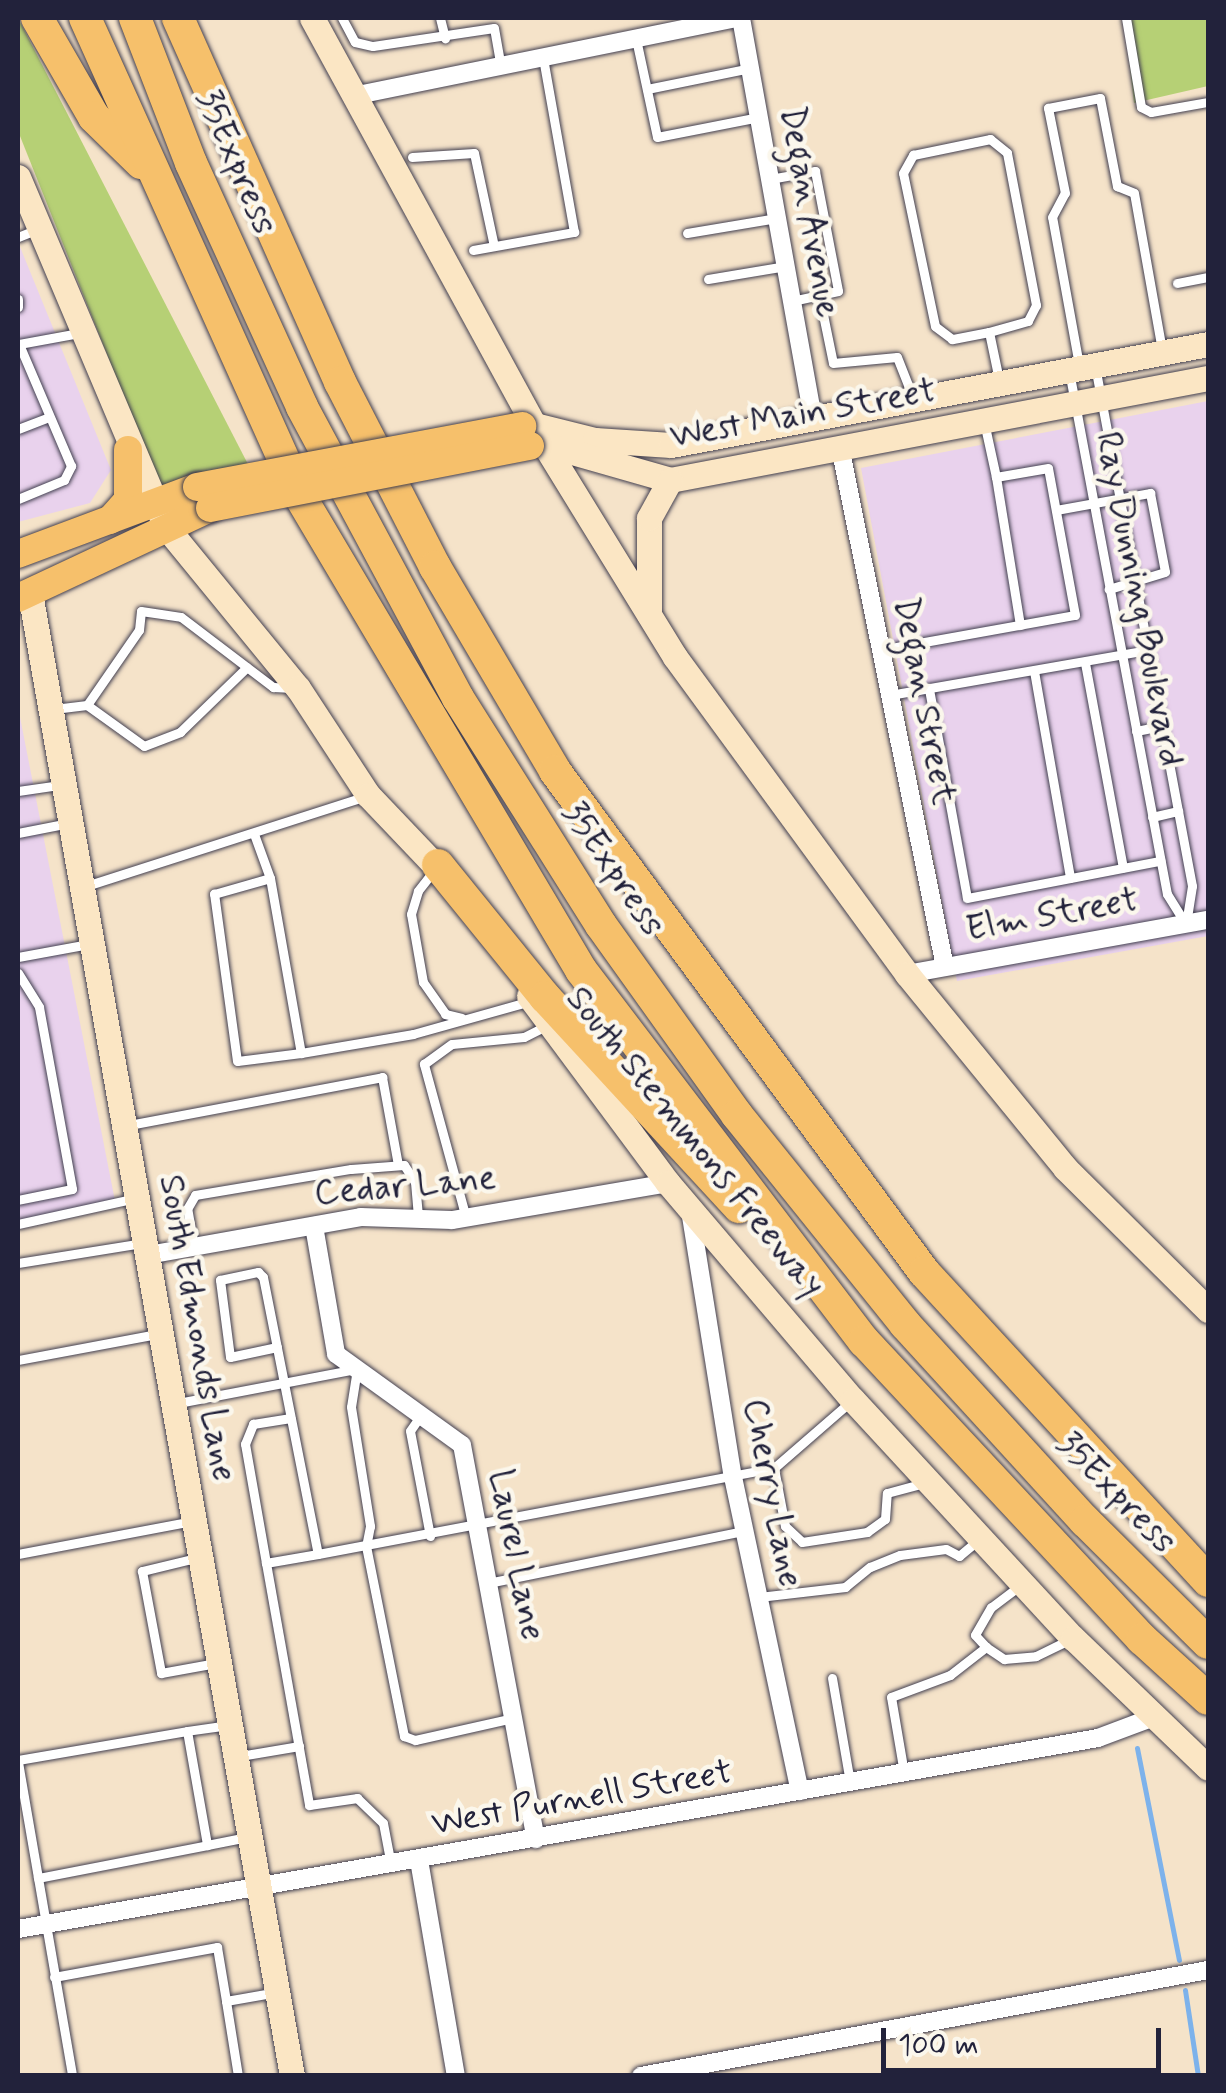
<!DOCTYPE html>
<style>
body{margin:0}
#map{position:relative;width:1226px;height:2093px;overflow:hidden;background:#f5e3c9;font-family:Mynerve,sans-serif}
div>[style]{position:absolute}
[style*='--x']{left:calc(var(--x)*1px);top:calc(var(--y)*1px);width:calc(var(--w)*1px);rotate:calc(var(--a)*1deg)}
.built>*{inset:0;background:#e9d2ed}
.green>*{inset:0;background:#b6d075}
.stream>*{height:5px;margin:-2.5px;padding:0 2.5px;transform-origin:2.5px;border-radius:2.5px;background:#7db2eb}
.roads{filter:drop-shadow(0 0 2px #423f50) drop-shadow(0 0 2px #423f50)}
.lane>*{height:9px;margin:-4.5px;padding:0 4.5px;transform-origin:4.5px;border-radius:4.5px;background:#fff}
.street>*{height:18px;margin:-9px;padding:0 9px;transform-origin:9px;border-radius:9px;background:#fff}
.secondary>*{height:25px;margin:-12.5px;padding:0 12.5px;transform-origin:12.5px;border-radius:12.5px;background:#fbe6c4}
.primary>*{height:28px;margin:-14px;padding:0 14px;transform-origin:14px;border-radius:14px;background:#f6c06b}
.highway>*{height:32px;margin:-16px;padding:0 16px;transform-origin:16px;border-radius:16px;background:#f6c06b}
.bridges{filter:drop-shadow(0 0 2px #423f50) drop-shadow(0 0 2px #423f50)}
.primary-bridge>*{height:28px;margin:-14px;padding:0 14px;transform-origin:14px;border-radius:14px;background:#f6c06b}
span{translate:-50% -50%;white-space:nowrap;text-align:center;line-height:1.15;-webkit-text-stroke:9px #fbf7ec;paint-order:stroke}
.street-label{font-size:35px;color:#22223b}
.frame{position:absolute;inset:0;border:20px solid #22223b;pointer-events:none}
.scale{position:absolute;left:881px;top:2028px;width:280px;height:45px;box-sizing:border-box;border:5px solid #22223b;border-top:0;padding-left:12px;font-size:30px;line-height:35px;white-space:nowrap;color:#22223b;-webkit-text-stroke:8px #fbf7ec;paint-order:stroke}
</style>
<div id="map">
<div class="built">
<div style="clip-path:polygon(18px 242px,111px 470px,90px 503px,18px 522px)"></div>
<div style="clip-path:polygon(1208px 401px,1208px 936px,957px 981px,861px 468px)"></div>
<div style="clip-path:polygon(18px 707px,115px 1201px,18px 1221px)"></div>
</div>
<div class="green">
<div style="clip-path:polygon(18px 18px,252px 472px,173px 520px,18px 131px)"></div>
<div style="clip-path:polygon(1124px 18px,1208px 18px,1208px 86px,1134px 103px)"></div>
</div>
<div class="stream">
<div style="--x:1137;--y:1748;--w:216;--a:78.8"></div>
<div style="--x:1185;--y:1990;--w:87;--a:81.4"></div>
</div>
<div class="roads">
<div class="lane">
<div style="--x:342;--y:18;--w:27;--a:62"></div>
<div style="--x:355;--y:42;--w:18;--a:13"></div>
<div style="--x:373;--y:46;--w:122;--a:-8.5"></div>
<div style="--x:494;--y:28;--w:40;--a:80"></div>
<div style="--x:440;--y:18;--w:21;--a:76"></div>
<div style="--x:1126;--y:18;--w:90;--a:80.4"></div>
<div style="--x:1141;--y:107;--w:11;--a:27"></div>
<div style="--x:1151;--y:112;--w:58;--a:-10"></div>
<div style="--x:636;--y:39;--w:100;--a:77.9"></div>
<div style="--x:657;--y:137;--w:104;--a:-11.1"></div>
<div style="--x:647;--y:89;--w:105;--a:-11.5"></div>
<div style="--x:412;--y:157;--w:62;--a:-3.7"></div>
<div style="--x:474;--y:153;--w:95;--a:77.9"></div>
<div style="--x:770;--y:179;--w:46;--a:-10.1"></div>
<div style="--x:815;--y:171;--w:122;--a:79.1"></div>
<div style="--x:838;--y:291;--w:47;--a:167.7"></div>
<div style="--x:687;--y:233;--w:91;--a:-9.5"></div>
<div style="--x:18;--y:237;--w:22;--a:-22"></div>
<div style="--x:473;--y:250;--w:103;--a:-10.1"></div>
<div style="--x:574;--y:232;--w:177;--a:-100.1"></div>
<div style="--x:708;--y:279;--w:79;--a:-9.5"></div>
<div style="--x:1177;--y:283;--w:32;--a:-11"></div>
<div style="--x:819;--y:295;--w:69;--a:78.4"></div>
<div style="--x:833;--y:363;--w:64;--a:-5.4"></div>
<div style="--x:897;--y:357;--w:41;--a:68.5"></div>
<div style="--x:18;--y:299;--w:8;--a:90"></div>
<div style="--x:989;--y:332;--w:38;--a:169"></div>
<div style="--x:952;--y:339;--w:21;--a:-143"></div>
<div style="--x:935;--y:326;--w:156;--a:-101.8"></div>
<div style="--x:903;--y:173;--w:21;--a:-61"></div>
<div style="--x:913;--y:155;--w:79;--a:-11.7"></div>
<div style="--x:990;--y:139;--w:22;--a:39"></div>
<div style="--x:1007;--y:153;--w:155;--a:79.2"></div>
<div style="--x:1036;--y:305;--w:18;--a:117"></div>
<div style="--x:1028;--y:321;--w:41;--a:164.2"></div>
<div style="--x:989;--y:332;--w:49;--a:78.2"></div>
<div style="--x:1079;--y:365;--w:150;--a:-100.3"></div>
<div style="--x:1052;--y:217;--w:27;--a:-62"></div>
<div style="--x:1065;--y:193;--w:87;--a:-101.3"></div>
<div style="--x:1048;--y:108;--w:53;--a:-10.9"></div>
<div style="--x:1100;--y:98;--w:90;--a:79.1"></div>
<div style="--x:1117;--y:186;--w:18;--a:22"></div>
<div style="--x:1134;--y:193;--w:159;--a:79.9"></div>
<div style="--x:1095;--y:366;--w:529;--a:79.43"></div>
<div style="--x:1192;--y:886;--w:38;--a:99"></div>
<div style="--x:1069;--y:371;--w:532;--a:79.39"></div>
<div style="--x:1167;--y:894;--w:36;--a:58"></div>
<div style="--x:18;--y:429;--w:33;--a:-21"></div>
<div style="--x:996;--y:477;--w:150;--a:80.8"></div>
<div style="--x:18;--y:499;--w:50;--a:-22.4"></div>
<div style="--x:64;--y:480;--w:16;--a:-63"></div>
<div style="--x:71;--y:466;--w:133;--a:-113.1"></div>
<div style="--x:19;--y:344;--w:61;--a:-10.4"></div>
<div style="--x:1056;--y:510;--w:96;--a:-10.3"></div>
<div style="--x:1150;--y:493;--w:80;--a:79.2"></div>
<div style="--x:1165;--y:572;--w:59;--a:163.1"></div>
<div style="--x:880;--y:650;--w:198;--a:-10.2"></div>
<div style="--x:1075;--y:615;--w:149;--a:-100.4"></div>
<div style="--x:1048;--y:468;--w:53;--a:170.2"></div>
<div style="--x:996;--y:477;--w:56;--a:-102.3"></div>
<div style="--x:1085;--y:663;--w:208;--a:79.5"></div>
<div style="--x:1034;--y:671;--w:210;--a:80.1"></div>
<div style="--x:929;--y:689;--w:212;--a:79.7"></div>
<div style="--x:967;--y:898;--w:197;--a:-10.9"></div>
<div style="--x:890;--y:695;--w:262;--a:-9.9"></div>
<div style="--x:87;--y:705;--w:70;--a:35.7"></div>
<div style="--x:144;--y:746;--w:39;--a:-21"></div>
<div style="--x:180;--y:732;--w:93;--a:-44.1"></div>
<div style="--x:54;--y:709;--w:33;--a:-7"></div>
<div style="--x:87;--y:705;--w:91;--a:-55.3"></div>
<div style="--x:139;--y:630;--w:19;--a:-84"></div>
<div style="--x:141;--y:611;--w:40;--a:8.5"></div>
<div style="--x:181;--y:617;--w:116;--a:37.3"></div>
<div style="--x:273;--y:687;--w:20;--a:3"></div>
<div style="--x:1136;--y:731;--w:26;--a:-11"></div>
<div style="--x:18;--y:791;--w:41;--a:-8.3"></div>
<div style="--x:1152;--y:817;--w:27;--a:-13"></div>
<div style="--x:18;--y:833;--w:52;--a:-11.1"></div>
<div style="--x:254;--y:834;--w:47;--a:70"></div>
<div style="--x:270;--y:878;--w:178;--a:80"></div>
<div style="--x:301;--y:1053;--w:64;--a:172.9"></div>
<div style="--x:237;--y:1061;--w:169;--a:-97.8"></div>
<div style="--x:214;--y:894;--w:58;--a:-15.9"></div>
<div style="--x:435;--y:869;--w:28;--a:128"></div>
<div style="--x:418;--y:891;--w:24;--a:107"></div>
<div style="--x:411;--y:914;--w:69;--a:80"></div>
<div style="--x:423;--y:982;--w:39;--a:55"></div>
<div style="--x:445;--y:1014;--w:17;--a:13"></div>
<div style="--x:86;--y:886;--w:294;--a:-17.8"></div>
<div style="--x:18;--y:957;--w:72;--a:-10.4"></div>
<div style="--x:18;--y:973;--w:40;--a:58"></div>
<div style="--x:39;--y:1007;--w:185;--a:79.7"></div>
<div style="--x:72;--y:1189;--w:55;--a:168.5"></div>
<div style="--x:301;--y:1053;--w:114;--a:-9.6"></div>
<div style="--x:413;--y:1034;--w:118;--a:-15.7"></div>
<div style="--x:129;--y:1125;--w:258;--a:-10.7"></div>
<div style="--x:382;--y:1077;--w:89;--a:79.7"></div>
<div style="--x:466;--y:1218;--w:160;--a:-105.3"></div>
<div style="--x:424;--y:1064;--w:34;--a:-36"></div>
<div style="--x:452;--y:1044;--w:72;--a:-5.6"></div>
<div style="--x:524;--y:1037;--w:25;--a:-27"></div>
<div style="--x:18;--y:1224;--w:117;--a:-12.4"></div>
<div style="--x:194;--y:1247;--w:39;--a:-100"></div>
<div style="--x:187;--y:1209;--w:16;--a:-60"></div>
<div style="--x:195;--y:1195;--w:158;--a:-9.5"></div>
<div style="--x:351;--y:1169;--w:53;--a:-4.3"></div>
<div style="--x:404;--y:1165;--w:20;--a:57"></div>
<div style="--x:415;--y:1182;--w:33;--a:85"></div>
<div style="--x:18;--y:1263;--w:127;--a:-9.1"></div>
<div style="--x:277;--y:1347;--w:48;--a:168"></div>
<div style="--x:230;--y:1357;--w:78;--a:-97.4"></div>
<div style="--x:220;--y:1280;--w:39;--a:-12"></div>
<div style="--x:258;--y:1272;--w:7;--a:45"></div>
<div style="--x:263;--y:1277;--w:282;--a:78.8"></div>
<div style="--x:318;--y:1554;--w:464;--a:-10.7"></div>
<div style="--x:774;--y:1468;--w:102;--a:-41"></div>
<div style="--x:18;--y:1360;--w:141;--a:-10.6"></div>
<div style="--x:178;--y:1403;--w:182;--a:-10.8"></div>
<div style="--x:357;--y:1369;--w:38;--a:99"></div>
<div style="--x:351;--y:1407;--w:121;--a:80.9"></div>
<div style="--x:370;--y:1526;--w:20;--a:101"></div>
<div style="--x:366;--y:1546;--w:194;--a:78.7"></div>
<div style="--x:404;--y:1736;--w:12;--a:20"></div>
<div style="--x:415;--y:1740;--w:100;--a:-12.7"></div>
<div style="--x:421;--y:1415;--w:19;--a:125"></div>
<div style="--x:410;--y:1431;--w:107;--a:79.2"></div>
<div style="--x:774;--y:1468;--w:59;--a:79.3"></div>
<div style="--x:785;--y:1526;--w:23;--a:43"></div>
<div style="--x:802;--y:1542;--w:66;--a:-8.7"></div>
<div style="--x:867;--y:1532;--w:22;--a:-36"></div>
<div style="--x:885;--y:1519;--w:26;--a:-86"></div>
<div style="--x:887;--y:1493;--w:38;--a:-15"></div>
<div style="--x:18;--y:1554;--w:177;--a:-10.7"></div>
<div style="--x:318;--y:1554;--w:53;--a:170.2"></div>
<div style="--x:266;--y:1563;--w:246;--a:79.9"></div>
<div style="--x:309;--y:1805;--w:49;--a:-8.3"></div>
<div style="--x:357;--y:1798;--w:36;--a:44"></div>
<div style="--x:383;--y:1823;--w:43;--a:79.2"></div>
<div style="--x:200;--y:1557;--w:60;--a:166.4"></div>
<div style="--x:142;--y:1571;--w:104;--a:79.4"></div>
<div style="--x:161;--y:1673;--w:56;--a:-10.3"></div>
<div style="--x:266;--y:1563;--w:121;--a:-100"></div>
<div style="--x:245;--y:1444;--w:22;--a:-68"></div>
<div style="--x:253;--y:1424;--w:38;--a:-9"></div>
<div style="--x:488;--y:1583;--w:261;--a:-11.5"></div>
<div style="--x:1022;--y:1584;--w:39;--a:143"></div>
<div style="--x:991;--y:1607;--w:32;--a:120"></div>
<div style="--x:975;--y:1635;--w:16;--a:47"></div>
<div style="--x:986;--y:1647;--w:22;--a:34"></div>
<div style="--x:1004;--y:1659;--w:32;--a:-5"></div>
<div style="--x:1036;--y:1656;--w:39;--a:-26"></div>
<div style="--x:759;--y:1597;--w:87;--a:-6.6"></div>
<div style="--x:845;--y:1587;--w:32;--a:-39"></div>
<div style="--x:870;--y:1567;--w:32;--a:-22"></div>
<div style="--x:900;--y:1555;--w:46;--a:-7.4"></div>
<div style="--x:946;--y:1549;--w:15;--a:28"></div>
<div style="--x:959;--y:1556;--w:25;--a:-40"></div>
<div style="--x:832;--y:1678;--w:106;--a:80.2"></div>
<div style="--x:229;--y:1725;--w:42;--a:171.9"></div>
<div style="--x:187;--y:1731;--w:116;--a:80"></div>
<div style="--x:207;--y:1845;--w:41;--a:-11.3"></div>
<div style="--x:240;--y:1756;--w:60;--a:-9.6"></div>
<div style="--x:18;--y:1760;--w:171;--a:-9.7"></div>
<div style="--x:18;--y:1762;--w:319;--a:80.2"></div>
<div style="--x:904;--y:1773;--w:77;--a:-99.7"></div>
<div style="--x:891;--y:1697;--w:63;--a:-20.4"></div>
<div style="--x:950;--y:1675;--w:46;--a:-37.9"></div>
<div style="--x:38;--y:1878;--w:172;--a:-11"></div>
<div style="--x:54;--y:1977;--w:166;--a:-10.4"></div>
<div style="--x:217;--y:1947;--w:55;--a:80.5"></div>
<div style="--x:238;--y:2076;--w:76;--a:-99.1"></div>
<div style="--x:226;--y:2001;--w:52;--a:-10"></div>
</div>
<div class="street">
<div style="--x:741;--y:18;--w:405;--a:79.8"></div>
<div style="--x:353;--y:96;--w:390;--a:-11.5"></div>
<div style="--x:840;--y:447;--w:530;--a:78.58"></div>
<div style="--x:907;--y:974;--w:306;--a:-10.2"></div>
<div style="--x:690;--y:1210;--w:270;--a:80.9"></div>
<div style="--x:733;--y:1477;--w:321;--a:78"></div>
<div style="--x:314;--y:1226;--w:130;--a:80.2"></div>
<div style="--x:336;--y:1354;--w:155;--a:35.8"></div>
<div style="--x:462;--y:1445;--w:401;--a:79.4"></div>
<div style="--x:148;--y:1255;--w:216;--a:-10.1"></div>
<div style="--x:361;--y:1217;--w:91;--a:1.9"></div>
<div style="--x:452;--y:1220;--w:219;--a:-9.7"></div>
<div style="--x:419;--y:1860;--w:219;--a:80.3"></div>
<div style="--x:18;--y:1929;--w:1097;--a:-10.03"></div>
<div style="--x:1098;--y:1738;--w:60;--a:-20.6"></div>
<div style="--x:641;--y:2076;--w:577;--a:-10.59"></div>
</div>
<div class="secondary">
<div style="--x:312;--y:18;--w:485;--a:61.4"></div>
<div style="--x:544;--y:444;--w:250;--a:58.4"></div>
<div style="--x:675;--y:657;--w:393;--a:53.8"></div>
<div style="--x:907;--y:974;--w:250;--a:50.8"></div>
<div style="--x:1065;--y:1168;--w:202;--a:44.8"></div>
<div style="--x:18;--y:177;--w:380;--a:67.1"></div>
<div style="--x:166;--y:527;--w:208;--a:50.7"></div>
<div style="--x:298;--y:688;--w:128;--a:56.8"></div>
<div style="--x:368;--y:795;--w:113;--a:46.4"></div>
<div style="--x:534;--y:425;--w:63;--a:13.8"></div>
<div style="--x:595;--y:440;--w:76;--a:3.8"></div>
<div style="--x:671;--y:445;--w:546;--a:-10.65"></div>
<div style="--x:544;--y:444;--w:131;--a:15.9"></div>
<div style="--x:670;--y:480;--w:548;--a:-10.74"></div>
<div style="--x:30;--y:593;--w:1506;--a:79.98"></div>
<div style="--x:649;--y:614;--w:96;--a:-90"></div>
<div style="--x:649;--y:518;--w:43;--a:-61.1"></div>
<div style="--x:529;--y:996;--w:233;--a:53.4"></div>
<div style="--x:668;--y:1183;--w:285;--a:49.6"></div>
<div style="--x:853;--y:1400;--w:324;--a:47.3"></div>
<div style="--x:1073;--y:1638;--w:187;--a:43.9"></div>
</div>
<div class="primary">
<div style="--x:110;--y:520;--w:27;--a:-48"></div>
<div style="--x:128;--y:500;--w:50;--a:-90"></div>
<div style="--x:18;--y:554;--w:191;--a:-20.5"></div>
<div style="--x:18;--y:598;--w:212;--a:-25.1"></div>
</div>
<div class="highway">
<div style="--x:37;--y:18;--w:114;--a:60.1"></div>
<div style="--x:94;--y:117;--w:66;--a:44.4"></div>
<div style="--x:85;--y:18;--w:526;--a:65.77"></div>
<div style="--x:301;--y:498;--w:549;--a:59.32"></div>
<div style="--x:581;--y:970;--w:467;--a:52.7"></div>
<div style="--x:864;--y:1341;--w:408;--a:47"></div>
<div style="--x:1142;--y:1639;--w:89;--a:42.3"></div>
<div style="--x:135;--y:18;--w:155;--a:68.9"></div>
<div style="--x:191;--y:163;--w:268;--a:65.5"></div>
<div style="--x:302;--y:407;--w:330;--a:61.8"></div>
<div style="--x:458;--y:698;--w:268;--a:57.8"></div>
<div style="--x:601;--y:925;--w:234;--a:54.4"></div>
<div style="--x:737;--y:1115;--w:268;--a:51.2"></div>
<div style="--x:905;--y:1324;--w:267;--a:47.6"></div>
<div style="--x:1085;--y:1521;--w:173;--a:44.8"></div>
<div style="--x:178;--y:18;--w:398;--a:66"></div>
<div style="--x:340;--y:382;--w:208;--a:62.8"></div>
<div style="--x:435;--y:567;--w:237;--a:59.5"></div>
<div style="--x:555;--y:771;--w:622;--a:53.63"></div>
<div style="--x:924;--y:1272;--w:420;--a:47.4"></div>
<div style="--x:438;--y:865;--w:170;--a:51"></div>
<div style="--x:545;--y:997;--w:286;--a:47.3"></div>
</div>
</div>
<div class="bridges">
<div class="primary-bridge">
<div style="--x:197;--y:487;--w:331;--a:-10.6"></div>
<div style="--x:210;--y:508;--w:326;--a:-11"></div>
</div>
</div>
<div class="street-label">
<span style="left:236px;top:162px;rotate:67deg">35Express</span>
<span style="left:809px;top:212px;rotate:80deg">Degan Avenue</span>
<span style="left:803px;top:414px;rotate:-10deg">West Main Street</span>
<span style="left:1139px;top:599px;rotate:79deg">Ray Dunning Boulevard</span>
<span style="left:924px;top:701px;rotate:79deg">Degan Street</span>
<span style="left:613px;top:869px;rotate:56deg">35Express</span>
<span style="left:1052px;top:915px;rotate:-10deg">Elm Street</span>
<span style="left:695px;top:1142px;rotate:51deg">South Stemmons Freeway</span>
<span style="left:405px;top:1186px;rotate:-5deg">Cedar Lane</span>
<span style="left:197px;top:1328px;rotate:80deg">South Edmonds Lane</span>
<span style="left:772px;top:1493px;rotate:79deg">Cherry Lane</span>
<span style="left:1116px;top:1493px;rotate:46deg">35Express</span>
<span style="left:516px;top:1555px;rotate:79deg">Laurel Lane</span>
<span style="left:582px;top:1798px;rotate:-10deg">West Purnell Street</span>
</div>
<div class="frame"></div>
<div class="scale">100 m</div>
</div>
